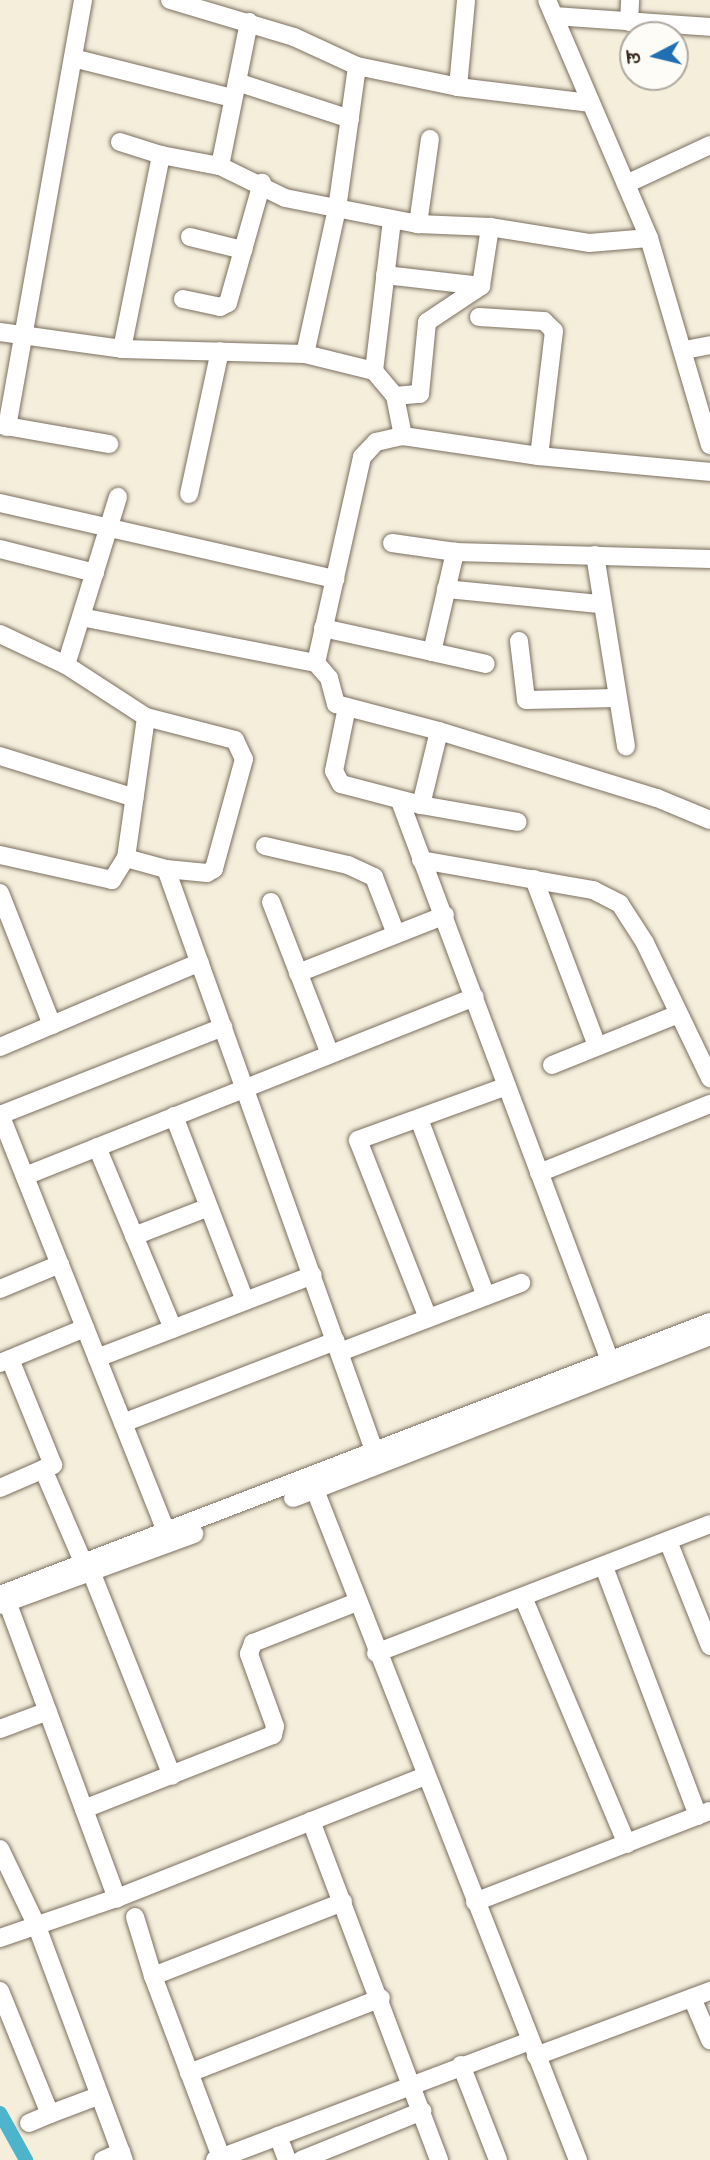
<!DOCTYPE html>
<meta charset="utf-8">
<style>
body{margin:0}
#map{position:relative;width:710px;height:2160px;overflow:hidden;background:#f4eedb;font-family:Kalam,"Playpen Sans Deva",sans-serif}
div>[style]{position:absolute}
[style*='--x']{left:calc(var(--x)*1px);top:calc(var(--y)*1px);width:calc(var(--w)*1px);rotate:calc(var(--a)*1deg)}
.canal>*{height:14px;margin:-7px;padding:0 7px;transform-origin:7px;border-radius:7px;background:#4db4cb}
.roads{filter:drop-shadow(0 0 2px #7c6f60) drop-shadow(0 0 2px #7c6f60)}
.minor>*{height:18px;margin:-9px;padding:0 9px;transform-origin:9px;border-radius:9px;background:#fff}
span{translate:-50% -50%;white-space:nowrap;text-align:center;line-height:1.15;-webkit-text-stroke:6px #fdfcf7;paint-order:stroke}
.north{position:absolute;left:619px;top:21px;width:70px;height:70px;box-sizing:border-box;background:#fdfcf7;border:2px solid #afa8a0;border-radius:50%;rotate:263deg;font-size:19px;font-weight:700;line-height:28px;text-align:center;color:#3b2a1e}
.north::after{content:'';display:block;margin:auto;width:24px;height:32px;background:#1f6fb2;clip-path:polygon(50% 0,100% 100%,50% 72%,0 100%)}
</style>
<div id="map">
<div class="canal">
<div style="--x:0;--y:2113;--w:54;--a:61"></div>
</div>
<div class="roads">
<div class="minor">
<div style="--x:170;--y:0;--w:129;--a:16.6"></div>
<div style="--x:294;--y:37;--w:69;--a:24.7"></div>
<div style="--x:357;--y:66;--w:103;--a:11.7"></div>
<div style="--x:458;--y:87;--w:134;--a:6.9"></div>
<div style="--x:547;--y:0;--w:259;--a:66.8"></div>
<div style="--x:649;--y:238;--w:216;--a:73.6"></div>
<div style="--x:554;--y:16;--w:156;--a:4"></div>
<div style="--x:629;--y:22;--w:22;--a:-87"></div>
<div style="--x:73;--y:58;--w:164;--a:14.1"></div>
<div style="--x:237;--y:82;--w:119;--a:18.1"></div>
<div style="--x:458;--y:87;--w:87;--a:-84.7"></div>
<div style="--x:120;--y:142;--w:43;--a:17.6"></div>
<div style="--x:220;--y:166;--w:72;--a:26.2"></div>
<div style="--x:285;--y:198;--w:136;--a:11.1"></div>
<div style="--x:418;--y:224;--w:72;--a:2.4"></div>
<div style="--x:490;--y:227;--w:100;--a:9.2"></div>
<div style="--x:589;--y:243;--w:60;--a:-4.8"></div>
<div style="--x:626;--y:184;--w:93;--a:-24.9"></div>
<div style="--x:418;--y:224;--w:86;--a:-82"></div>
<div style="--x:190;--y:237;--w:55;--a:13.8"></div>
<div style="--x:385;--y:275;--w:97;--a:6.5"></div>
<div style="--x:481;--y:286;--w:60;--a:-81.3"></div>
<div style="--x:183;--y:299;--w:38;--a:12"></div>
<div style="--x:220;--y:307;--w:9;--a:-27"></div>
<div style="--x:228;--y:303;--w:125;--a:-74.2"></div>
<div style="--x:479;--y:317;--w:65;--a:3.5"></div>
<div style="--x:544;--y:321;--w:14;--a:45"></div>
<div style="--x:554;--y:331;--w:126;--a:96.8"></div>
<div style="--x:0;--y:332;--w:123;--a:7.9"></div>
<div style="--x:122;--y:349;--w:183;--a:1.6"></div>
<div style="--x:305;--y:354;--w:71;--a:13.8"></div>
<div style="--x:374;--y:371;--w:33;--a:50"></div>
<div style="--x:395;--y:396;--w:41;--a:78.7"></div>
<div style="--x:403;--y:436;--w:137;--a:8.4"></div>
<div style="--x:539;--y:456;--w:172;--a:5.3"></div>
<div style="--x:122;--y:349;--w:198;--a:-78.6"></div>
<div style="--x:161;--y:155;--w:60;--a:10.6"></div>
<div style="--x:220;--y:166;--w:147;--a:-78.6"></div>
<div style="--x:685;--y:350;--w:25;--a:-11"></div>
<div style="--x:305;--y:354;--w:148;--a:-77.6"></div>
<div style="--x:337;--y:209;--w:144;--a:-82"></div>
<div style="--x:374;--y:371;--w:152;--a:-83.2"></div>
<div style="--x:395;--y:396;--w:25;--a:-5"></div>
<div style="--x:420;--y:394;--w:72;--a:-84.4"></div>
<div style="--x:427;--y:322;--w:65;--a:-33.7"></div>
<div style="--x:0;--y:425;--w:111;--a:9.9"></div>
<div style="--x:7;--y:427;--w:434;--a:-79.9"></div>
<div style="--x:189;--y:494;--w:146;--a:-77.8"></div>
<div style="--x:0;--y:503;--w:344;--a:12.8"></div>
<div style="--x:392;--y:543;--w:64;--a:8.1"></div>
<div style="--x:455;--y:552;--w:255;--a:1.6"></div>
<div style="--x:0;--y:549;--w:98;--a:14.2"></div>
<div style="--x:595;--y:555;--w:194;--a:80.8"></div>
<div style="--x:446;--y:589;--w:155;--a:5.6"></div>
<div style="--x:81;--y:617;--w:239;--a:11.1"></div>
<div style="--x:316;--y:663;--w:211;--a:-77.4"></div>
<div style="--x:362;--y:457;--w:21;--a:-47"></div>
<div style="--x:376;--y:442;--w:28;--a:-13"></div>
<div style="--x:323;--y:628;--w:112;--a:12.4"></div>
<div style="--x:432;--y:652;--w:103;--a:-77"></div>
<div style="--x:0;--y:634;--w:73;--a:25.2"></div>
<div style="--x:66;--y:665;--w:95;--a:33"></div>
<div style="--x:519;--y:641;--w:59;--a:83.2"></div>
<div style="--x:526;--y:700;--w:91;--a:-1.3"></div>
<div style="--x:432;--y:652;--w:55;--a:12.5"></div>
<div style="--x:316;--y:663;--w:20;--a:49"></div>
<div style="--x:329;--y:678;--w:27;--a:75"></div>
<div style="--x:336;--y:704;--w:106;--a:14.7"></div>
<div style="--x:439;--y:731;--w:228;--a:17.1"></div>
<div style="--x:657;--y:798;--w:57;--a:22.5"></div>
<div style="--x:66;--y:665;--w:176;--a:-72.8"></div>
<div style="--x:347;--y:707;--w:65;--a:101.5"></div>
<div style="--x:334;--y:771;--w:15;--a:62"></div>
<div style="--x:341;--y:784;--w:83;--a:14.7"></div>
<div style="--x:421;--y:805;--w:98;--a:9.9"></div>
<div style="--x:0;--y:756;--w:141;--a:17.3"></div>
<div style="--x:400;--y:801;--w:598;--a:69.44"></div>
<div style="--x:421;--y:805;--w:76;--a:-76.3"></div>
<div style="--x:265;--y:846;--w:85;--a:12.9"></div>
<div style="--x:348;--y:865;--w:29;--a:25"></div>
<div style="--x:374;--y:877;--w:61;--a:68.9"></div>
<div style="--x:0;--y:855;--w:115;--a:12.6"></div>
<div style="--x:112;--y:880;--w:26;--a:-58"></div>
<div style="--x:421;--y:860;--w:175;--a:9.9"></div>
<div style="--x:593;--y:890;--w:30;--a:27"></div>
<div style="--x:620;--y:904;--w:46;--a:57.3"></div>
<div style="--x:645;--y:943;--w:150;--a:64.3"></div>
<div style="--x:166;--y:869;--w:41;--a:-164.6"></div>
<div style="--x:126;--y:858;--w:142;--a:-81.9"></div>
<div style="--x:146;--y:717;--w:92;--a:14.5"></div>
<div style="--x:235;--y:740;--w:21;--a:65"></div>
<div style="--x:244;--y:759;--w:114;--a:105.3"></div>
<div style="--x:214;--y:869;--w:8;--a:150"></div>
<div style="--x:207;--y:873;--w:41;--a:-174.4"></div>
<div style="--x:166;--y:869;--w:620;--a:70.31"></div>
<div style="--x:534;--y:879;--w:178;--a:69.3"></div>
<div style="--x:0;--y:893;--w:142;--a:68.5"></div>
<div style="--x:271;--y:902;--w:163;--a:68.8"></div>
<div style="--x:298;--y:973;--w:158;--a:-21.5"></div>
<div style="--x:0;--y:1047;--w:217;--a:-23"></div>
<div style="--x:552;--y:1065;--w:136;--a:-22"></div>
<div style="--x:0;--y:1114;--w:450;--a:68.3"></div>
<div style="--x:0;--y:1115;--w:240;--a:-21.5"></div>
<div style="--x:174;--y:1116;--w:198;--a:69"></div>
<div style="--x:419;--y:1119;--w:189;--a:69.3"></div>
<div style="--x:97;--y:1147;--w:197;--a:67.3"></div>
<div style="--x:539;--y:1173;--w:184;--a:-22"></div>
<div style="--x:25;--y:1176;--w:484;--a:-21.7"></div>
<div style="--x:134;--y:1236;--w:80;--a:-21.1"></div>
<div style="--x:0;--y:1289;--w:65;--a:-22.6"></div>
<div style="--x:428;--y:1318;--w:191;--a:-111.5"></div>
<div style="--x:358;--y:1140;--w:158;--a:-19.9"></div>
<div style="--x:340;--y:1352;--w:194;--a:-20.9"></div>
<div style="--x:97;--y:1358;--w:231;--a:-21"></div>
<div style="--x:0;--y:1363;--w:92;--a:-22.4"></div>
<div style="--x:123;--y:1423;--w:228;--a:-21.1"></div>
<div style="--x:43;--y:1469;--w:101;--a:66.7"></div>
<div style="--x:0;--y:1488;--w:58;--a:-23.5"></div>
<div style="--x:53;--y:1465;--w:114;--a:-112.1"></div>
<div style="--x:315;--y:1490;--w:720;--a:68.57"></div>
<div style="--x:293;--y:1498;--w:447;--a:-21.2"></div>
<div style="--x:668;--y:1541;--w:113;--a:68.2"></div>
<div style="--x:604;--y:1567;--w:266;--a:69.3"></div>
<div style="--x:92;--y:1574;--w:217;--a:68.4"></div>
<div style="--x:0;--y:1595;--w:761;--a:-21.03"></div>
<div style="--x:523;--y:1597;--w:268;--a:67.2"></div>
<div style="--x:8;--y:1604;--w:314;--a:69.7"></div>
<div style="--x:0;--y:1605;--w:207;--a:-20.1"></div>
<div style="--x:376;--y:1653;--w:358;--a:-21.1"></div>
<div style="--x:0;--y:1729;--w:51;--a:-20.6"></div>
<div style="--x:84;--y:1809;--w:203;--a:-21.4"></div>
<div style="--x:273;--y:1735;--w:9;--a:-77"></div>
<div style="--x:275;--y:1726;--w:77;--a:-109.9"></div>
<div style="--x:249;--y:1654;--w:12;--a:-70"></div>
<div style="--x:253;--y:1643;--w:112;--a:-21.5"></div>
<div style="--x:311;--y:1821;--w:362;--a:69.3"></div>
<div style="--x:0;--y:1849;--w:83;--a:64.4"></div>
<div style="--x:36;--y:1924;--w:252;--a:69.6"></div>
<div style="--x:475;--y:1902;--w:252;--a:-21.2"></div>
<div style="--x:135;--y:1917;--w:62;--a:73"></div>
<div style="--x:0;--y:1938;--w:124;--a:-18.9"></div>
<div style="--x:117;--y:1898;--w:331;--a:-21.6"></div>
<div style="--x:0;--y:1991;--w:133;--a:67.9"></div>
<div style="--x:50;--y:2114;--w:51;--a:-20.6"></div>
<div style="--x:692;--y:1998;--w:46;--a:66.8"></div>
<div style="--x:536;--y:2056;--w:186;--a:-20.5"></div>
<div style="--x:461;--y:2065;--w:102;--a:68.7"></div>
<div style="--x:189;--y:2073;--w:206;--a:-21.3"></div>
<div style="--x:29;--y:2123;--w:23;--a:-23"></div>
<div style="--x:278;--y:2136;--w:26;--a:69"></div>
<div style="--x:221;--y:2157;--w:193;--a:-110.6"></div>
<div style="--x:153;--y:1976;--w:204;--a:-21.3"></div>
<div style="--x:103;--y:2160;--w:20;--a:-24"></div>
<div style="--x:215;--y:2160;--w:337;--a:-20.7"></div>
<div style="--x:301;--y:2160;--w:131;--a:-22"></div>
</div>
</div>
<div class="north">उ</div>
</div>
